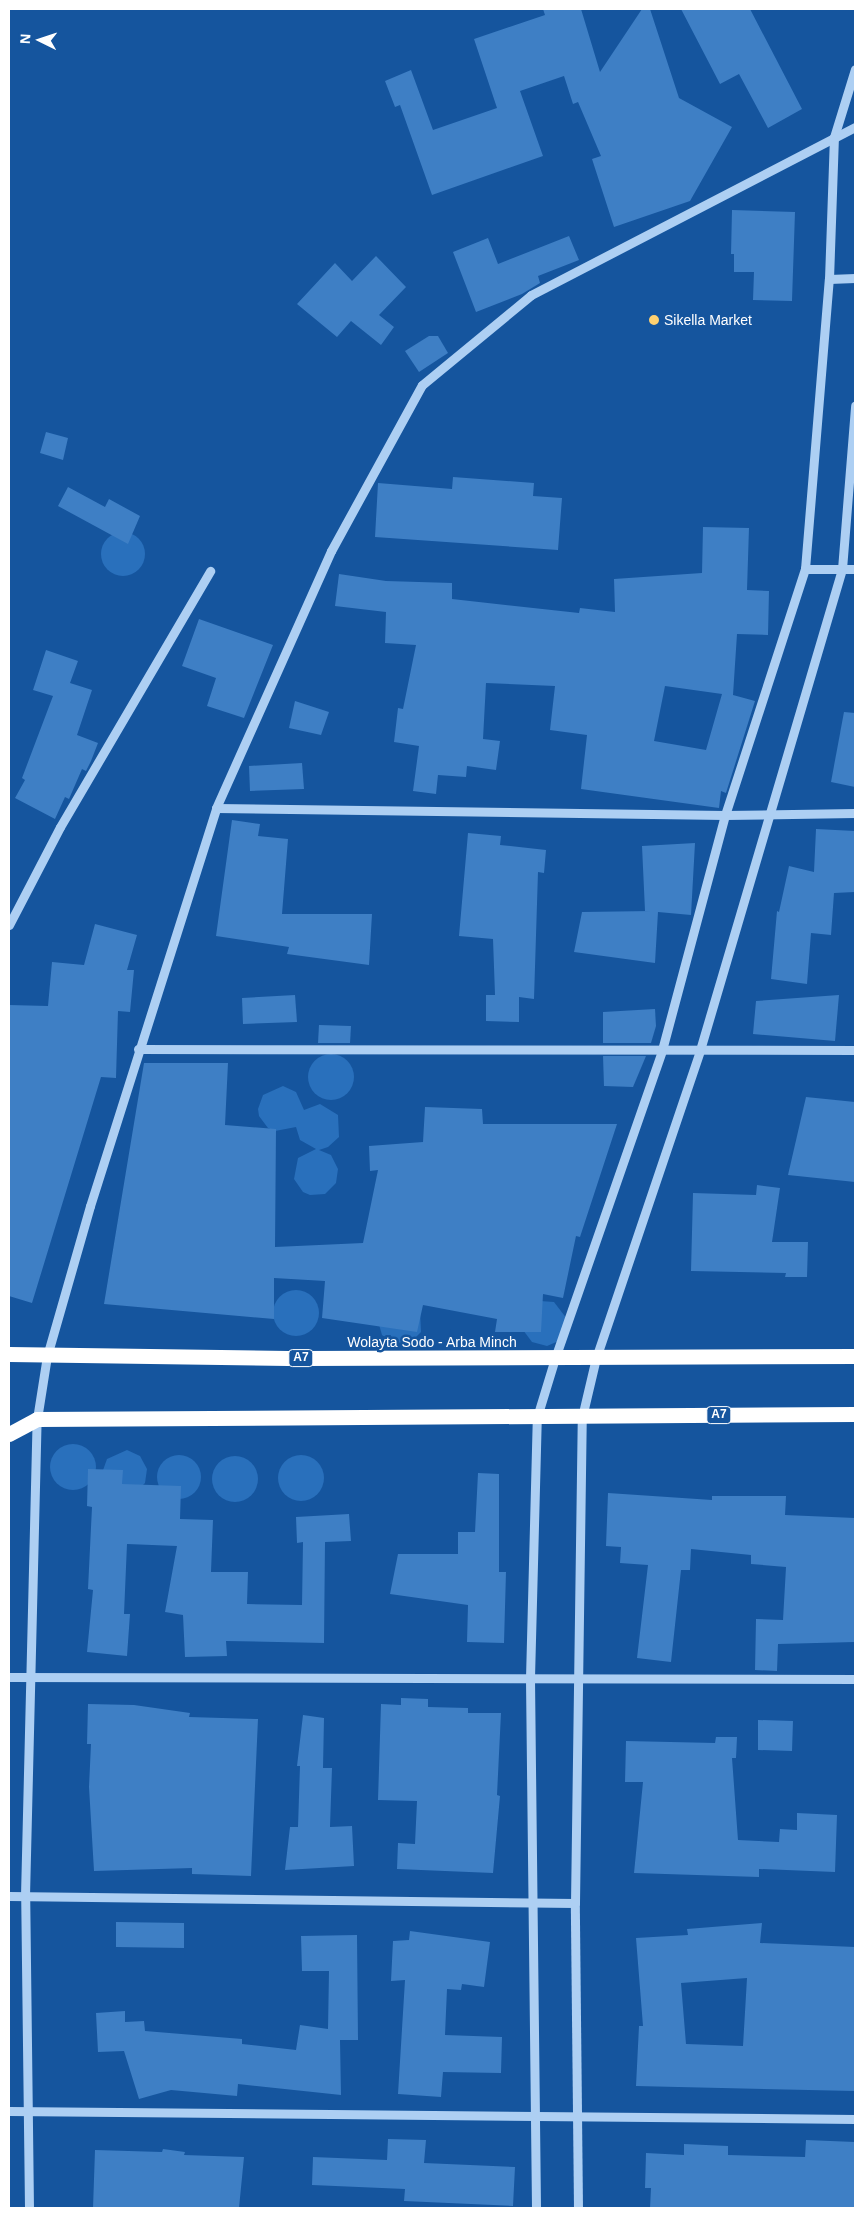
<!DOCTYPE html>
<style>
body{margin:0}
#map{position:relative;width:864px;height:2217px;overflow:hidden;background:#15559e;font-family:Arial,sans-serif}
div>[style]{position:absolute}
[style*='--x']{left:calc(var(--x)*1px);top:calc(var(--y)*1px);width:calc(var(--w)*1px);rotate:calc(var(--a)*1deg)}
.green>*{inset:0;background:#2970bc}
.round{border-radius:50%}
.building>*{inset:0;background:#3e7fc5}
.minor>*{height:9px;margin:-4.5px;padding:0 4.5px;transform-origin:4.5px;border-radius:4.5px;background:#adcff3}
.highway>*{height:15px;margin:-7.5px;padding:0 7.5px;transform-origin:7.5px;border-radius:7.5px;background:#fff}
.dots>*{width:14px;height:14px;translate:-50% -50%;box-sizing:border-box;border:2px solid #15559e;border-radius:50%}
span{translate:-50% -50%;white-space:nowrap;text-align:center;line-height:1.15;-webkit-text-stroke:5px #15559e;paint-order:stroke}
.shield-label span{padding:1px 4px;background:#15559e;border:1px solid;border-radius:4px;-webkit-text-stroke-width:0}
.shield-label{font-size:12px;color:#fff;font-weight:700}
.poi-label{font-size:14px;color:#fff}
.left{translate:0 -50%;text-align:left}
.street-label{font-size:14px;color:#fff}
.frame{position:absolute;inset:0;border:10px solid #fff;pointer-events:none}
.north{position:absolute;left:15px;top:15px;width:50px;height:50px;-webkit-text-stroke:4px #15559e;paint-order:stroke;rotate:274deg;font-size:14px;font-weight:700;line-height:20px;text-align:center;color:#fff}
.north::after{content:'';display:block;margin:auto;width:18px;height:22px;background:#fff;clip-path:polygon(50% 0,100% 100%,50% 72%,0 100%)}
</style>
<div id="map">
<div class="green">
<div class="round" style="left:101px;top:532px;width:44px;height:44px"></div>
<div class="round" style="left:308px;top:1054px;width:46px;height:46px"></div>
<div style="clip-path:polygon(283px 1086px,296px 1092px,304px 1110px,320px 1104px,338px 1115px,339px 1137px,328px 1147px,319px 1150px,331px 1155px,338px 1169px,336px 1183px,325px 1194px,310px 1195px,303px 1192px,294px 1179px,298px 1158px,316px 1149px,300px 1140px,296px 1127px,275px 1131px,268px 1128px,259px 1116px,258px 1109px,263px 1095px)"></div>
<div class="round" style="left:273px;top:1290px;width:46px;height:46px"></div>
<div style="clip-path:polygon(540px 1301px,554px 1302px,567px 1319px,561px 1340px,547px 1346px,532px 1342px,523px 1330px)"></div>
<div style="clip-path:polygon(420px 1310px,421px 1332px,410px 1343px,394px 1344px,382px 1335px,378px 1321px)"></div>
<div class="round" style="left:50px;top:1444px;width:46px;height:46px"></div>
<div style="clip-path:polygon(127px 1450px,140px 1456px,147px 1469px,145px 1483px,134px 1494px,102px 1473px,107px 1459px)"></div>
<div class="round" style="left:157px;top:1455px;width:44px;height:44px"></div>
<div class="round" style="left:278px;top:1455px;width:46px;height:46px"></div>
<div class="round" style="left:212px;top:1456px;width:46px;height:46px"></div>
</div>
<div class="building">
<div style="clip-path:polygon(543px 9px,581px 9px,600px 72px,642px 9px,650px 9px,679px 98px,732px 127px,690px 201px,614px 227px,592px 159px,601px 156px,578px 102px,573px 104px,564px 76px,520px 91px,543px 156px,432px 195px,400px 105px,395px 107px,385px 81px,411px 70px,433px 130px,497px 108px,474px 39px,545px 15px)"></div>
<div style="clip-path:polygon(681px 9px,750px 9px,802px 109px,768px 128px,739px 74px,720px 84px)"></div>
<div style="clip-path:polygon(732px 210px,795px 212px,792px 301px,753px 300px,754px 272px,734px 272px,734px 254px,731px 254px)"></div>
<div style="clip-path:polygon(569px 236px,579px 260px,538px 276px,540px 283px,522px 294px,476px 312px,453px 252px,488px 238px,498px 264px)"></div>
<div style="clip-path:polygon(376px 256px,406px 287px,379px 315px,394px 327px,381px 345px,351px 321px,337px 337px,297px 304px,335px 263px,352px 281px)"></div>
<div style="clip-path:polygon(429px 336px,438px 336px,448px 353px,419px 372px,405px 351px)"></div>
<div style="clip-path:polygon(46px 432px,68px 438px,63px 460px,40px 453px)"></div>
<div style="clip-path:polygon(453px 477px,534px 483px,533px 496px,562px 498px,558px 550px,375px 537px,378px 483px,452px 489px)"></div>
<div style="clip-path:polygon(68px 487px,105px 507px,109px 499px,140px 516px,128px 544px,58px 506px)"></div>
<div style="clip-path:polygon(evenodd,703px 527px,749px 528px,747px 590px,769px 591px,768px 635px,737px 634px,733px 695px,755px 701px,726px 793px,721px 791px,719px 808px,581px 789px,587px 735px,550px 730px,555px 686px,486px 683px,483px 739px,500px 741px,496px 770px,467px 766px,466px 777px,438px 775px,436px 794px,413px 791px,419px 746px,394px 742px,398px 708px,403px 709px,416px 645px,385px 643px,386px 612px,335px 606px,339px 574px,386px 581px,452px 583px,452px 599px,579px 613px,580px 608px,615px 612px,614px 579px,702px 573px,703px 527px,665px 686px,722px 694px,706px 750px,654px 741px,665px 686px)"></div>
<div style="clip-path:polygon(199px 619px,273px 645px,244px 718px,207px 706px,216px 678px,182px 666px)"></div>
<div style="clip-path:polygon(46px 650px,78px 661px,70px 683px,92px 690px,77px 735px,98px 743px,91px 761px,86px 771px,82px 769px,69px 799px,65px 797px,55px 819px,15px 798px,25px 780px,22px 778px,53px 696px,33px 690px)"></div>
<div style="clip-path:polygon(295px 701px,329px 712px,321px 735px,289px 728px)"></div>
<div style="clip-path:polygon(844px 712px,855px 713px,855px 787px,831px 782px)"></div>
<div style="clip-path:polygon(302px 763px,304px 789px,250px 791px,249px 766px)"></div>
<div style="clip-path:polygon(232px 820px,260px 824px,258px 836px,288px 839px,282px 914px,372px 914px,369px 965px,287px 954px,289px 947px,216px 936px)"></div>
<div style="clip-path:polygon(816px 829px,855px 831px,855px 892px,834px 893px,831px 935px,811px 933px,807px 984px,771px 979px,777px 911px,779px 912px,789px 866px,814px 872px)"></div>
<div style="clip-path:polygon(468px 833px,501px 836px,500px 845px,546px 850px,544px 873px,538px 872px,534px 999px,519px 997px,519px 1022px,486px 1021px,486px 995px,495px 995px,493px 939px,459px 936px)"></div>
<div style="clip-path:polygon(695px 843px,691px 915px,658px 912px,655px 963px,574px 952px,582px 912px,652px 911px,645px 911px,642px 846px)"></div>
<div style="clip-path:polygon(95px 924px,137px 935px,127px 970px,134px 970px,130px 1012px,118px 1011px,116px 1078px,101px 1077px,32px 1303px,9px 1296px,9px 1005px,48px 1006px,52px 962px,84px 965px)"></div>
<div style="clip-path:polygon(295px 995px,297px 1022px,243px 1024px,242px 998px)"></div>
<div style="clip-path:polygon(839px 995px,835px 1041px,753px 1034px,756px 1001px)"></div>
<div style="clip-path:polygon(655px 1009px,656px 1026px,651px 1043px,603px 1043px,603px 1012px)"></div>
<div style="clip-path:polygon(319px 1025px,351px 1026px,350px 1043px,318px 1043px)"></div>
<div style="clip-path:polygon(603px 1056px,646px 1056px,633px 1087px,604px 1086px)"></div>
<div style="clip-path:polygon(144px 1063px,228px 1063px,225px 1125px,276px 1129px,275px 1247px,363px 1243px,378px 1170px,370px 1171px,369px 1146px,423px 1142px,425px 1107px,482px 1109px,483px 1124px,617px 1124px,580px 1237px,576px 1236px,563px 1298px,543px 1294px,541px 1332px,495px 1332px,497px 1319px,423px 1305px,417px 1332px,322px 1318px,325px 1281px,274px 1278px,274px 1319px,104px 1304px)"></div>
<div style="clip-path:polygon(806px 1097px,855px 1102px,855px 1182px,788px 1175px)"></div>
<div style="clip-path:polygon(757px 1185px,780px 1188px,772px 1242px,808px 1242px,807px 1277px,785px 1277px,786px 1273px,691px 1271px,693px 1193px,756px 1195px)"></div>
<div style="clip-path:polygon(88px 1469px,123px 1470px,122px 1484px,181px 1486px,180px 1519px,213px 1520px,211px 1572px,248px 1572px,247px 1604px,302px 1605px,303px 1542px,297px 1543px,296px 1517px,349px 1514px,351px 1541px,325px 1542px,324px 1643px,226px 1641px,227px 1656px,185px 1657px,183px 1615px,165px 1612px,177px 1546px,127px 1544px,124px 1614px,130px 1614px,127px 1656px,87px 1652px,93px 1590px,88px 1589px,92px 1507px,87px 1506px)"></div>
<div style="clip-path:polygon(478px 1473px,499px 1474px,499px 1572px,506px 1572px,504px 1643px,467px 1642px,468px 1605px,390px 1594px,398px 1554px,458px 1554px,458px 1532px,475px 1532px)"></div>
<div style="clip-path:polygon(608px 1493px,712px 1500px,712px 1496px,786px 1496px,785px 1515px,855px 1518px,855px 1642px,778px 1644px,777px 1671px,755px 1670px,756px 1619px,783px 1620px,786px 1567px,751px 1564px,751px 1555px,691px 1549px,690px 1570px,681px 1570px,671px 1662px,637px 1658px,648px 1565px,620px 1563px,621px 1547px,606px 1546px)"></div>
<div style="clip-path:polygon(401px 1698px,428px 1699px,428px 1707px,468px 1708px,468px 1713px,501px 1713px,497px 1795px,500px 1796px,493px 1873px,397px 1869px,398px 1843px,415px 1844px,417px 1801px,378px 1800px,381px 1704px,401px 1705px)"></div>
<div style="clip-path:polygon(88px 1704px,134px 1705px,190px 1713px,189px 1717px,258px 1719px,251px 1876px,192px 1874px,192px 1868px,94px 1871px,89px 1787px,91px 1744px,87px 1744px)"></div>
<div style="clip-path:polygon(303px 1715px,324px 1718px,323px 1768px,332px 1768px,330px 1827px,352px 1826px,354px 1866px,285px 1870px,290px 1827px,298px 1827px,300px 1766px,297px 1766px)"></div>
<div style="clip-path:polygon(758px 1720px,793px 1721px,792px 1751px,758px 1750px)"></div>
<div style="clip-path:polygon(716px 1737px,737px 1737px,736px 1758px,732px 1758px,738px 1840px,779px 1842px,780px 1829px,797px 1830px,797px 1813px,837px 1815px,835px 1872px,759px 1869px,759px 1877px,634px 1873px,643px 1782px,625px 1782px,626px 1741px,715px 1743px)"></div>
<div style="clip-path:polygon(116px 1922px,184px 1923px,184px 1948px,116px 1947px)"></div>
<div style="clip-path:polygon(evenodd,762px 1923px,760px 1943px,855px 1947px,855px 2091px,636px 2086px,639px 2026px,643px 2026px,636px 1938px,688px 1935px,687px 1929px,762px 1923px,747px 1978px,743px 2046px,686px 2044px,681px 1983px,747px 1978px)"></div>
<div style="clip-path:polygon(410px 1931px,490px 1942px,484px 1987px,462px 1984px,461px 1990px,447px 1989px,445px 2035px,502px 2037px,501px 2073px,443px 2072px,441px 2097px,398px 2094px,405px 1980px,391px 1981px,393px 1941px,409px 1940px)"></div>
<div style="clip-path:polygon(357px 1935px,358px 2040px,340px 2040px,341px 2095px,238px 2084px,237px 2096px,171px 2090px,139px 2099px,124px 2051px,98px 2052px,96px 2013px,125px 2011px,125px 2022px,144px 2021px,145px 2031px,242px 2039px,242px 2044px,296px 2050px,300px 2025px,328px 2029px,329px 1971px,302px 1971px,301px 1936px)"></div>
<div style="clip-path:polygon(388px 2139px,426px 2140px,424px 2163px,515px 2167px,513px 2206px,404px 2201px,405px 2189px,312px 2185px,313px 2157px,387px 2160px)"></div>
<div style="clip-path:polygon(806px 2140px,855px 2142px,855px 2208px,650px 2208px,651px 2188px,645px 2188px,646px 2153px,684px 2155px,684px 2144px,728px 2146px,728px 2155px,805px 2157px)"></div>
<div style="clip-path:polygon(163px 2149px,185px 2152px,184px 2155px,244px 2157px,239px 2208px,93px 2208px,95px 2150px,162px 2152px)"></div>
</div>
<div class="minor">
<div style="--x:829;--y:279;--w:26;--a:-2"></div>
<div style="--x:805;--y:569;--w:50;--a:0"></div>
<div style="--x:216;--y:808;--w:509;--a:0.79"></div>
<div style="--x:725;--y:815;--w:130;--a:-0.9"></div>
<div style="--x:9;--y:925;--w:110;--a:-62.5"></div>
<div style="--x:60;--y:827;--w:297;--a:-59.6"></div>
<div style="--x:138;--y:1049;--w:717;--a:0.08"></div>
<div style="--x:9;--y:1677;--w:846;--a:0.14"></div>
<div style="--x:9;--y:1896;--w:566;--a:0.71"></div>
<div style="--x:9;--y:2111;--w:846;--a:0.54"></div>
<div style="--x:29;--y:2208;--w:312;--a:-90.7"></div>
<div style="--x:25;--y:1896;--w:477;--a:-88.6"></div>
<div style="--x:37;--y:1419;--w:64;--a:-81"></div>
<div style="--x:47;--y:1356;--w:156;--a:-74"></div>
<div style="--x:90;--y:1206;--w:417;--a:-72.4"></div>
<div style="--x:216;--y:808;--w:282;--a:-65.9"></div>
<div style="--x:331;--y:551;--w:189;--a:-61.3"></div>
<div style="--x:422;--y:385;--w:141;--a:-39.5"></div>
<div style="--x:531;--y:295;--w:365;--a:-27.4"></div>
<div style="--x:536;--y:2208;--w:530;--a:-90.65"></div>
<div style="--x:530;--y:1678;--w:261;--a:-88.5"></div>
<div style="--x:537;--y:1417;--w:62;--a:-73"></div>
<div style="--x:555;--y:1358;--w:326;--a:-70.8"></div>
<div style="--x:662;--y:1050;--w:243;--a:-75"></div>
<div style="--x:725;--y:815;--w:259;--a:-72"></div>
<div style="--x:805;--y:569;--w:291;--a:-85.3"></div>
<div style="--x:829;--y:279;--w:142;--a:-88"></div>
<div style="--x:834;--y:137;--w:71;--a:-72.8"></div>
<div style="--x:578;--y:2208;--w:305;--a:-90.6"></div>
<div style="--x:575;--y:1903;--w:486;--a:-89.2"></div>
<div style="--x:582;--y:1417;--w:61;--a:-76.7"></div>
<div style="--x:596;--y:1358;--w:325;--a:-71.3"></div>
<div style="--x:700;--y:1050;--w:502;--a:-73.55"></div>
<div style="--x:842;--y:569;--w:164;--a:-85.4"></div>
</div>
<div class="highway">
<div style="--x:9;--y:1354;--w:296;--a:0.8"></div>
<div style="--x:305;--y:1358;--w:550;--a:-0.21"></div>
<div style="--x:9;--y:1434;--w:32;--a:-28"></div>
<div style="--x:37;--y:1419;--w:818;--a:-0.35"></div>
</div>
<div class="dots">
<div style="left:654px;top:320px;background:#ffd170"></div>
</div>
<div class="shield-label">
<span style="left:301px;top:1358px">A7</span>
<span style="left:719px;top:1415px">A7</span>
</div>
<div class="poi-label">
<span class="left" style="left:664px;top:320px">Sikella Market</span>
</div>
<div class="street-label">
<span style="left:432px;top:1342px">Wolayta Sodo - Arba Minch</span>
</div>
<div class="frame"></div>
<div class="north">N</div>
</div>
